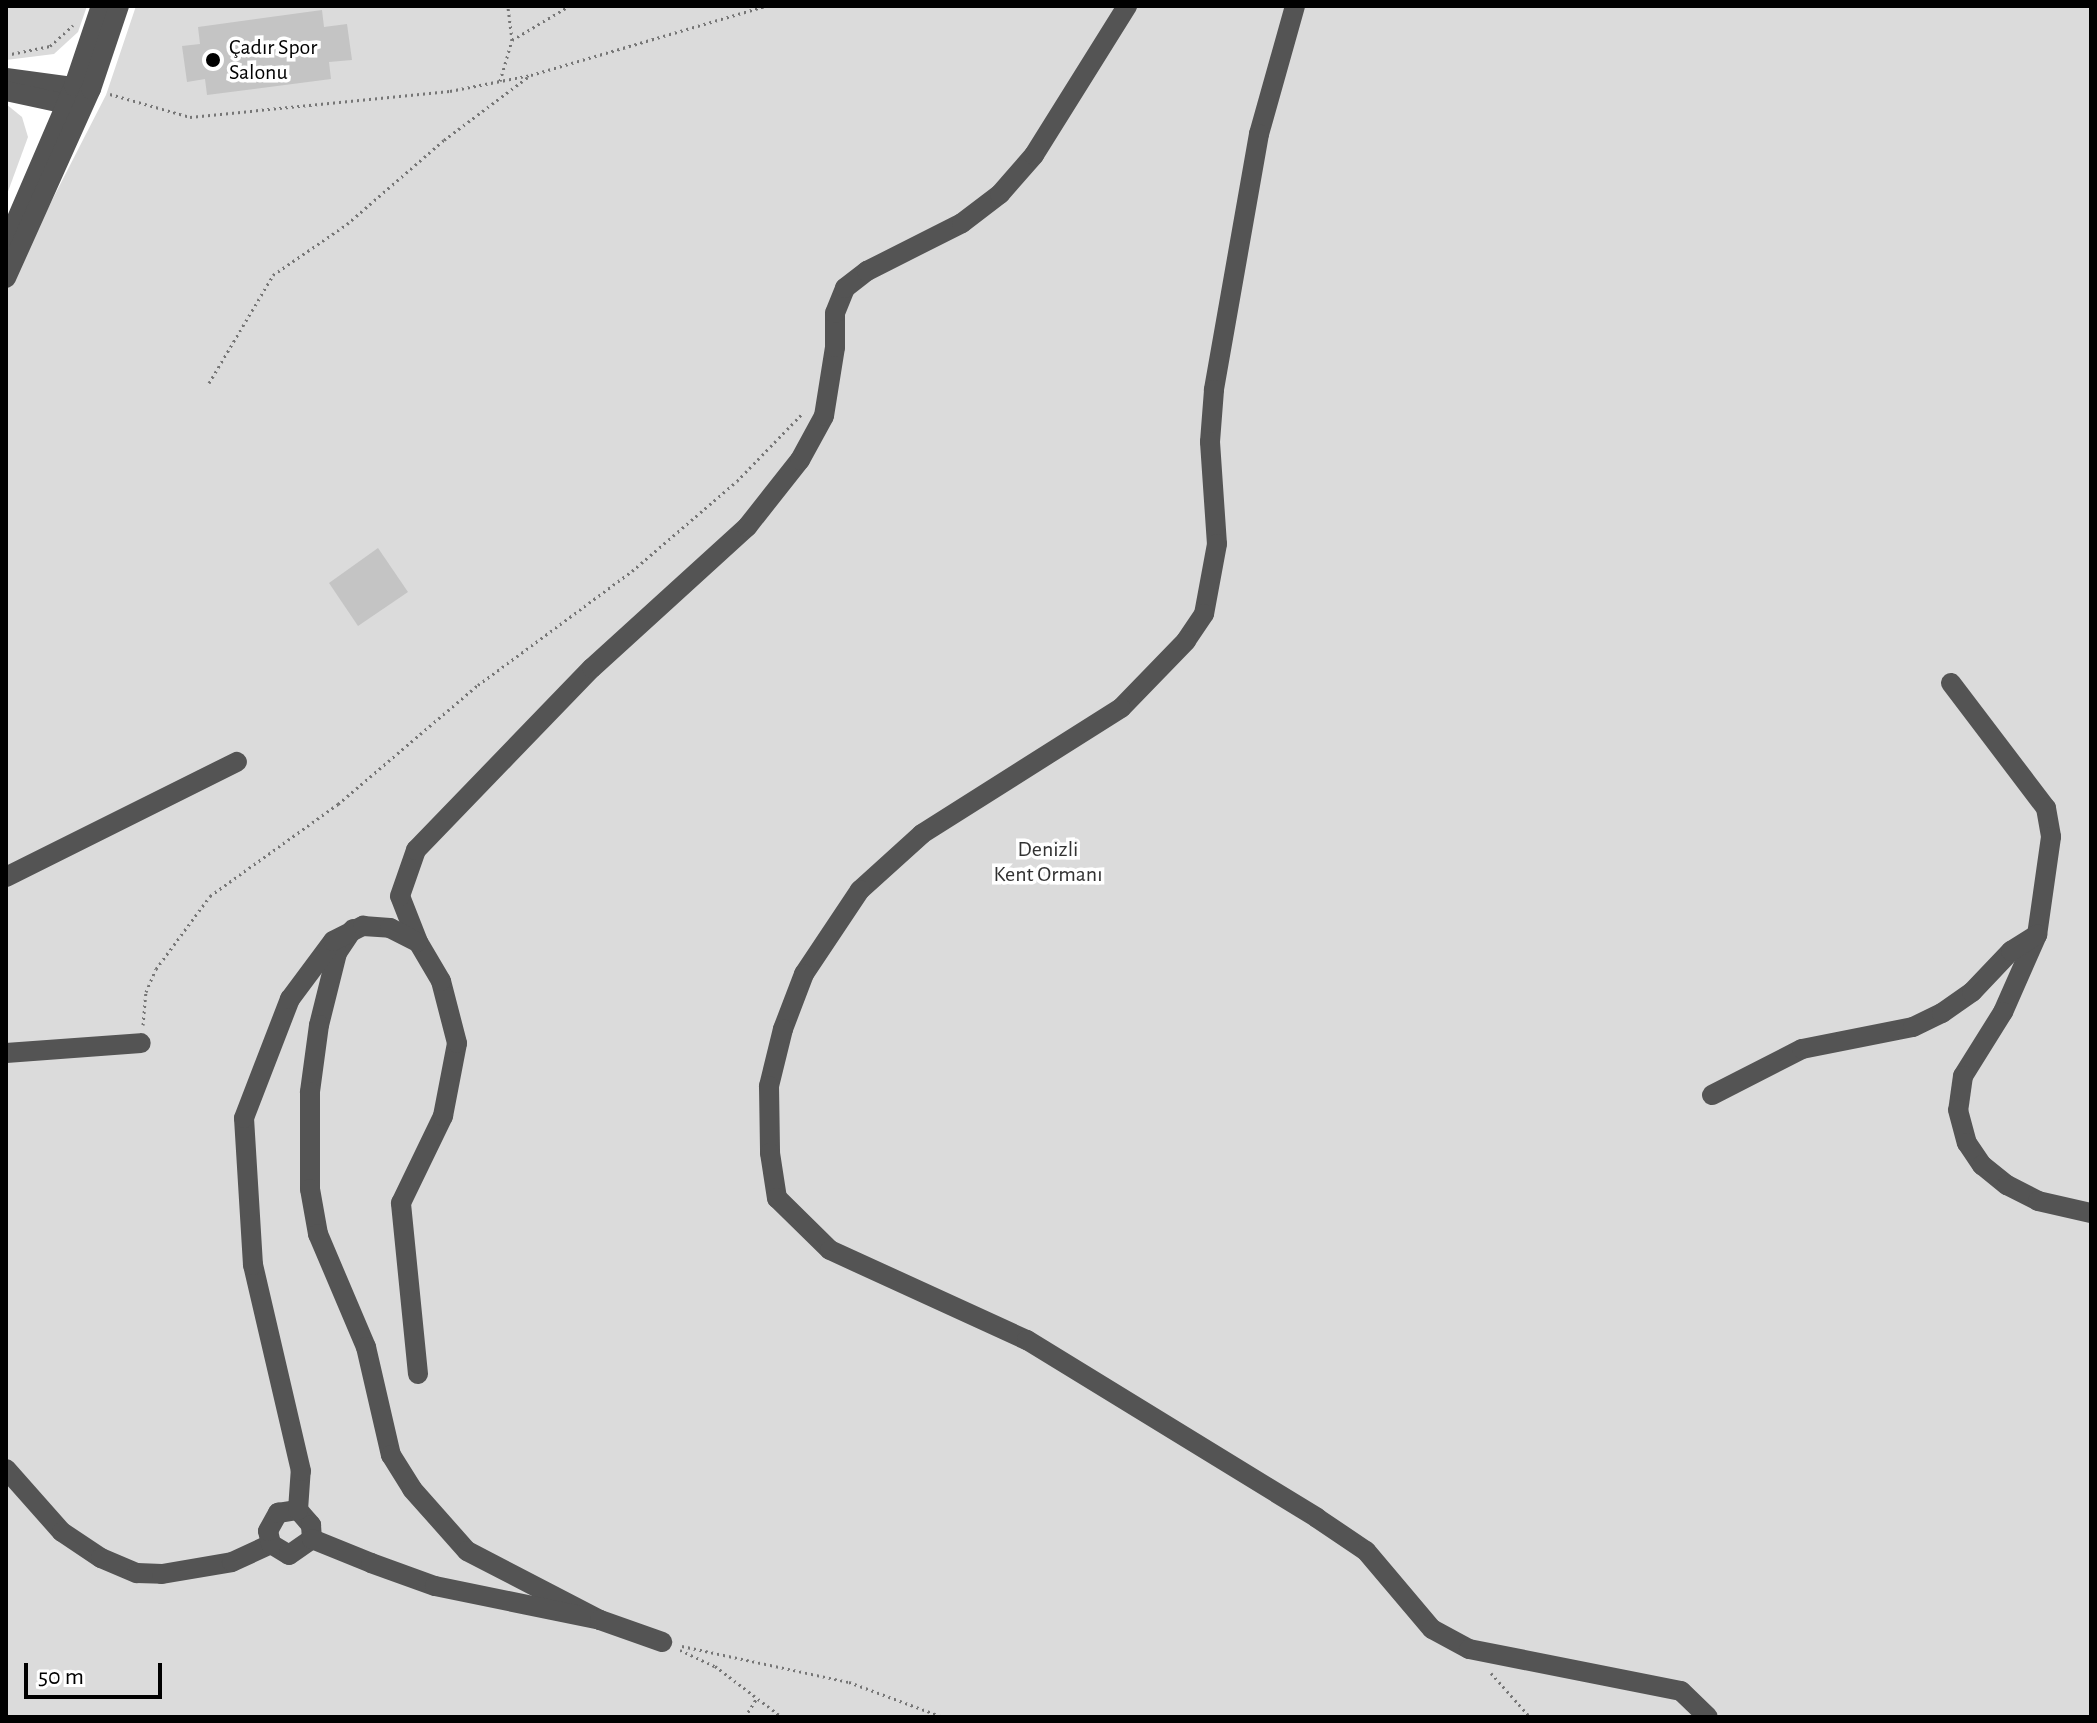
<!DOCTYPE html>
<meta charset="utf-8">
<style>
body{margin:0}
#map{position:relative;width:2097px;height:1723px;overflow:hidden;background:#fff;font-family:"Alegreya Sans",sans-serif}
div>[style]{position:absolute}
[style*='--x']{left:calc(var(--x)*1px);top:calc(var(--y)*1px);width:calc(var(--w)*1px);rotate:calc(var(--a)*1deg)}
.green>*{inset:0;background:#dbdbdb}
.building>*{inset:0;background:#c4c4c4}
.path>*{height:3px;margin-top:-1.5px;transform-origin:0;background:repeating-linear-gradient(90deg,#767676 0 2px,transparent 0 6px)}
.minor>*{height:20px;margin:-10px;padding:0 10px;transform-origin:10px;border-radius:10px;background:#545454}
.dots>*{width:22px;height:22px;translate:-50% -50%;box-sizing:border-box;border:4px solid #fff;border-radius:50%}
span{translate:-50% -50%;white-space:nowrap;text-align:center;line-height:1.15;-webkit-text-stroke:7px #fff;paint-order:stroke}
.poi-label{font-size:22px;color:#000}
.left{translate:0 -50%;text-align:left}
.park-label{font-size:22px;color:#323232}
.frame{position:absolute;inset:0;border:8px solid #000;pointer-events:none}
.scale{position:absolute;left:24px;top:1663px;width:138px;height:36px;box-sizing:border-box;border:4px solid #000;border-top:0;padding-left:10px;font-size:24px;line-height:28px;white-space:nowrap;color:#000;-webkit-text-stroke:6px #fff;paint-order:stroke}
</style>
<div id="map">
<div class="green">
<div style="clip-path:polygon(6px 6px,87px 6px,78px 32px,54px 54px,6px 60px)"></div>
<div style="clip-path:polygon(136px 6px,2091px 6px,2091px 1717px,6px 1717px,6px 290px,106px 95px)"></div>
<div style="clip-path:polygon(6px 104px,22px 117px,28px 137px,6px 197px)"></div>
</div>
<div class="building">
<div style="clip-path:polygon(322px 10px,324px 27px,347px 24px,352px 60px,329px 62px,331px 79px,207px 95px,205px 79px,187px 82px,182px 46px,200px 44px,198px 27px)"></div>
<div style="clip-path:polygon(378px 548px,408px 592px,358px 626px,329px 583px)"></div>
</div>
<div class="path">
<div style="--x:512;--y:40;--w:66;--a:-30.8"></div>
<div style="--x:6;--y:55;--w:45;--a:-11.6"></div>
<div style="--x:50;--y:46;--w:31;--a:-42"></div>
<div style="--x:500;--y:81;--w:43;--a:-73.7"></div>
<div style="--x:512;--y:40;--w:34;--a:-97"></div>
<div style="--x:110;--y:94;--w:83;--a:16"></div>
<div style="--x:190;--y:117;--w:261;--a:-5.7"></div>
<div style="--x:450;--y:91;--w:83;--a:-11.2"></div>
<div style="--x:531;--y:75;--w:244;--a:-16.4"></div>
<div style="--x:209;--y:383;--w:126;--a:-59.3"></div>
<div style="--x:273;--y:275;--w:90;--a:-34.6"></div>
<div style="--x:347;--y:224;--w:128;--a:-40.9"></div>
<div style="--x:444;--y:140;--w:105;--a:-36.9"></div>
<div style="--x:143;--y:1025;--w:33;--a:-85"></div>
<div style="--x:146;--y:992;--w:25;--a:-67"></div>
<div style="--x:156;--y:969;--w:91;--a:-53.5"></div>
<div style="--x:210;--y:896;--w:158;--a:-35.7"></div>
<div style="--x:338;--y:804;--w:184;--a:-40.4"></div>
<div style="--x:478;--y:685;--w:192;--a:-36.5"></div>
<div style="--x:632;--y:571;--w:138;--a:-40.6"></div>
<div style="--x:737;--y:481;--w:95;--a:-45.9"></div>
<div style="--x:682;--y:1646;--w:171;--a:12.2"></div>
<div style="--x:849;--y:1682;--w:100;--a:20.4"></div>
<div style="--x:680;--y:1650;--w:38;--a:25"></div>
<div style="--x:715;--y:1666;--w:84;--a:37.3"></div>
<div style="--x:1491;--y:1673;--w:59;--a:48.4"></div>
<div style="--x:745;--y:1717;--w:22;--a:-58"></div>
</div>
<div class="minor">
<div style="--x:1295;--y:6;--w:133;--a:105.7"></div>
<div style="--x:1259;--y:134;--w:260;--a:100"></div>
<div style="--x:1214;--y:390;--w:52;--a:94.4"></div>
<div style="--x:1210;--y:442;--w:102;--a:86.1"></div>
<div style="--x:1217;--y:544;--w:71;--a:100.5"></div>
<div style="--x:1204;--y:614;--w:32;--a:124"></div>
<div style="--x:1186;--y:641;--w:93;--a:134.1"></div>
<div style="--x:1121;--y:708;--w:236;--a:147.7"></div>
<div style="--x:922;--y:834;--w:84;--a:137.9"></div>
<div style="--x:860;--y:890;--w:101;--a:123.7"></div>
<div style="--x:804;--y:974;--w:59;--a:110.9"></div>
<div style="--x:783;--y:1029;--w:59;--a:103.8"></div>
<div style="--x:769;--y:1086;--w:67;--a:89.1"></div>
<div style="--x:770;--y:1153;--w:46;--a:81.2"></div>
<div style="--x:777;--y:1198;--w:74;--a:44.5"></div>
<div style="--x:830;--y:1250;--w:217;--a:24.6"></div>
<div style="--x:1027;--y:1340;--w:340;--a:31.5"></div>
<div style="--x:1317;--y:1518;--w:59;--a:34"></div>
<div style="--x:1366;--y:1551;--w:102;--a:49.8"></div>
<div style="--x:1432;--y:1629;--w:42;--a:28.4"></div>
<div style="--x:1469;--y:1649;--w:216;--a:11.2"></div>
<div style="--x:1681;--y:1691;--w:37;--a:44"></div>
<div style="--x:6;--y:78;--w:82;--a:7.7"></div>
<div style="--x:6;--y:91;--w:76;--a:12.2"></div>
<div style="--x:6;--y:244;--w:172;--a:-66.7"></div>
<div style="--x:74;--y:86;--w:84;--a:-71.4"></div>
<div style="--x:6;--y:278;--w:207;--a:-65.8"></div>
<div style="--x:91;--y:89;--w:88;--a:-71.4"></div>
<div style="--x:1951;--y:683;--w:157;--a:52.8"></div>
<div style="--x:2046;--y:808;--w:29;--a:80"></div>
<div style="--x:2051;--y:837;--w:99;--a:98.1"></div>
<div style="--x:2037;--y:935;--w:84;--a:113.8"></div>
<div style="--x:2003;--y:1012;--w:75;--a:122"></div>
<div style="--x:1963;--y:1076;--w:34;--a:98"></div>
<div style="--x:1958;--y:1110;--w:34;--a:75"></div>
<div style="--x:1967;--y:1143;--w:27;--a:56"></div>
<div style="--x:1982;--y:1165;--w:32;--a:39"></div>
<div style="--x:2007;--y:1185;--w:35;--a:27"></div>
<div style="--x:2038;--y:1201;--w:54;--a:12.8"></div>
<div style="--x:6;--y:877;--w:258;--a:-26.5"></div>
<div style="--x:353;--y:929;--w:29;--a:124"></div>
<div style="--x:337;--y:953;--w:74;--a:104"></div>
<div style="--x:319;--y:1025;--w:68;--a:97.7"></div>
<div style="--x:310;--y:1092;--w:97;--a:90"></div>
<div style="--x:310;--y:1189;--w:46;--a:79.9"></div>
<div style="--x:318;--y:1234;--w:123;--a:67"></div>
<div style="--x:366;--y:1347;--w:111;--a:77"></div>
<div style="--x:391;--y:1455;--w:40;--a:58"></div>
<div style="--x:412;--y:1489;--w:83;--a:48.4"></div>
<div style="--x:467;--y:1551;--w:150;--a:27.4"></div>
<div style="--x:6;--y:1053;--w:135;--a:-4.2"></div>
<div style="--x:1712;--y:1095;--w:101;--a:-27.1"></div>
<div style="--x:1802;--y:1049;--w:113;--a:-11.2"></div>
<div style="--x:1913;--y:1027;--w:32;--a:-26"></div>
<div style="--x:1942;--y:1013;--w:37;--a:-35"></div>
<div style="--x:1972;--y:992;--w:57;--a:-46.4"></div>
<div style="--x:2011;--y:951;--w:31;--a:-32"></div>
<div style="--x:418;--y:1374;--w:172;--a:-95.7"></div>
<div style="--x:401;--y:1203;--w:97;--a:-64.2"></div>
<div style="--x:443;--y:1116;--w:74;--a:-79.1"></div>
<div style="--x:457;--y:1043;--w:64;--a:-104.5"></div>
<div style="--x:441;--y:981;--w:45;--a:-120.5"></div>
<div style="--x:418;--y:942;--w:49;--a:-111.4"></div>
<div style="--x:400;--y:896;--w:49;--a:-70.8"></div>
<div style="--x:416;--y:850;--w:253;--a:-46"></div>
<div style="--x:592;--y:668;--w:210;--a:-42.3"></div>
<div style="--x:747;--y:527;--w:85;--a:-51.7"></div>
<div style="--x:800;--y:460;--w:50;--a:-61.4"></div>
<div style="--x:824;--y:416;--w:70;--a:-80.9"></div>
<div style="--x:835;--y:347;--w:34;--a:-90"></div>
<div style="--x:835;--y:313;--w:27;--a:-68"></div>
<div style="--x:845;--y:288;--w:28;--a:-38"></div>
<div style="--x:867;--y:271;--w:106;--a:-26.8"></div>
<div style="--x:962;--y:223;--w:48;--a:-37.3"></div>
<div style="--x:1000;--y:194;--w:52;--a:-48.9"></div>
<div style="--x:1034;--y:155;--w:176;--a:-58"></div>
<div style="--x:6;--y:1469;--w:84;--a:48.4"></div>
<div style="--x:62;--y:1532;--w:47;--a:33.7"></div>
<div style="--x:101;--y:1558;--w:39;--a:23"></div>
<div style="--x:137;--y:1573;--w:25;--a:2"></div>
<div style="--x:162;--y:1574;--w:71;--a:-9.7"></div>
<div style="--x:232;--y:1562;--w:43;--a:-24.8"></div>
<div style="--x:271;--y:1544;--w:21;--a:31"></div>
<div style="--x:289;--y:1555;--w:28;--a:-35"></div>
<div style="--x:298;--y:1510;--w:20;--a:49"></div>
<div style="--x:311;--y:1525;--w:14;--a:86"></div>
<div style="--x:312;--y:1539;--w:64;--a:22.1"></div>
<div style="--x:371;--y:1563;--w:68;--a:19.8"></div>
<div style="--x:435;--y:1586;--w:168;--a:11.6"></div>
<div style="--x:600;--y:1620;--w:66;--a:19.5"></div>
<div style="--x:271;--y:1544;--w:13;--a:-103"></div>
<div style="--x:268;--y:1531;--w:21;--a:-61"></div>
<div style="--x:278;--y:1513;--w:20;--a:-9"></div>
<div style="--x:298;--y:1510;--w:39;--a:-86"></div>
<div style="--x:301;--y:1471;--w:212;--a:-103.1"></div>
<div style="--x:253;--y:1265;--w:147;--a:-93.5"></div>
<div style="--x:244;--y:1118;--w:128;--a:-68.9"></div>
<div style="--x:290;--y:999;--w:72;--a:-53.4"></div>
<div style="--x:333;--y:941;--w:34;--a:-27"></div>
<div style="--x:363;--y:926;--w:27;--a:4"></div>
<div style="--x:390;--y:928;--w:31;--a:27"></div>
</div>
<div class="dots">
<div style="left:213px;top:60px;background:#000"></div>
</div>
<div class="poi-label">
<span class="left" style="left:229px;top:60px">Çadır Spor<br>Salonu</span>
</div>
<div class="park-label">
<span style="left:1048px;top:862px">Denizli<br>Kent Ormanı</span>
</div>
<div class="frame"></div>
<div class="scale">50 m</div>
</div>
